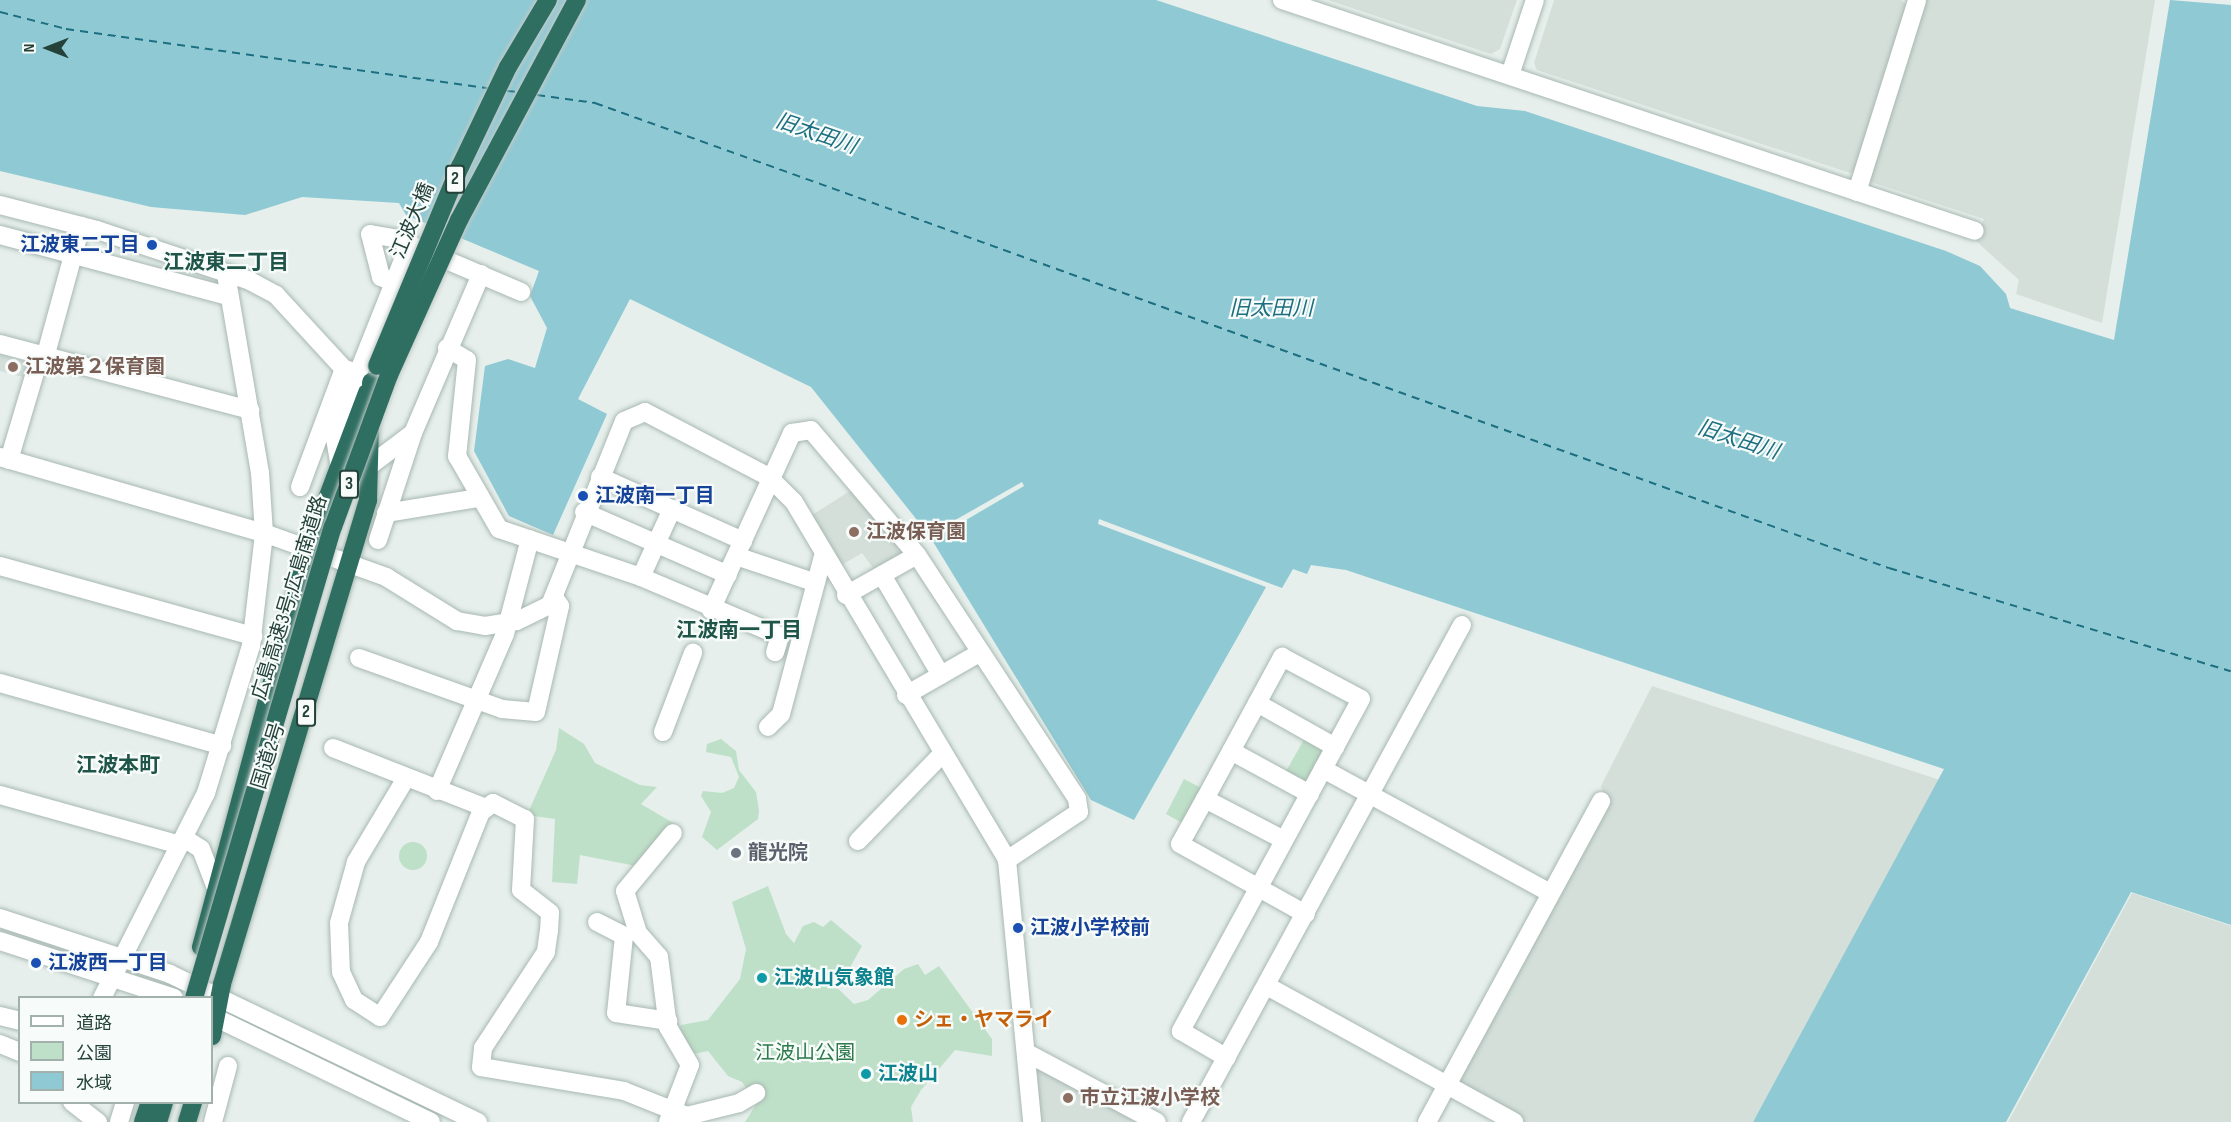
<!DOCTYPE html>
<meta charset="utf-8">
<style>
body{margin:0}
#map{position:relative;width:2231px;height:1122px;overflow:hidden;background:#e6efeb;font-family:"Sofia Sans Condensed","Noto Sans JP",sans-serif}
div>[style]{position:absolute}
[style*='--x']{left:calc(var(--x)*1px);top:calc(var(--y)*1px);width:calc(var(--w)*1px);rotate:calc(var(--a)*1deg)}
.built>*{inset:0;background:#d4dfda}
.green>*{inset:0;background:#bfe0c8}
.round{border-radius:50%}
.water>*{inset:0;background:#8ec9d4}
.ferry>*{height:1.5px;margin-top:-0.75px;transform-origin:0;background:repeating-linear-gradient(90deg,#1c6f80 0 8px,transparent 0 14px)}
.roads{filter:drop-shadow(0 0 2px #a8b8b2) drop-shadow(0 0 2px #a8b8b2)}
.minor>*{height:18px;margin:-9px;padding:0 9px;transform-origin:9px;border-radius:9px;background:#fff}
.highway>*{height:18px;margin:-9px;padding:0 9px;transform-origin:9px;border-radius:9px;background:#2f6f62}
.bridges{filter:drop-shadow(0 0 2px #c2cac8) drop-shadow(0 0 2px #c2cac8)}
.highway-bridge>*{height:18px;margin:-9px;padding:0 9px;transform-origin:9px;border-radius:9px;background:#2f6f62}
.dots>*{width:16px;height:16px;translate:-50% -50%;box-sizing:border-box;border:3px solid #f7fbf9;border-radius:50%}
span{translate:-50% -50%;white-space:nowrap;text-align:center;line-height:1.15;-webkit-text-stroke:4.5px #f7fbf9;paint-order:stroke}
.shield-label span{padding:2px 4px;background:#f7fbf9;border:2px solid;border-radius:4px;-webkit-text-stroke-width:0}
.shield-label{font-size:18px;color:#24423a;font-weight:700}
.street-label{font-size:20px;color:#24423a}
.transit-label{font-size:20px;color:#164399;font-weight:700}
.right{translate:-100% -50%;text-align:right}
.left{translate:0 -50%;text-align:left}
.education-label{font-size:20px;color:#785e54;font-weight:700}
.worship-label{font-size:20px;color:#5b616d;font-weight:700}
.culture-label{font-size:20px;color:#0d838f;font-weight:700}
.food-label{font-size:20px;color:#c56008;font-weight:700}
.park-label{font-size:20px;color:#2d7a4b}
.water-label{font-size:21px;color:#1c6f80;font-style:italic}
.neighbourhood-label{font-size:21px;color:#1f5548;font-weight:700}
.legend{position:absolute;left:18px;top:996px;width:195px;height:108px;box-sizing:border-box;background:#f7fbf9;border:2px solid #a3b1ad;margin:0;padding:8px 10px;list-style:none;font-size:18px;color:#24423a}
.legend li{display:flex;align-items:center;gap:12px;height:30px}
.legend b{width:30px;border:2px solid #a3b1ad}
.north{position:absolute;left:18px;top:18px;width:60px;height:60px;-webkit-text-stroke:4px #f7fbf9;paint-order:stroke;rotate:270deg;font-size:16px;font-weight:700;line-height:24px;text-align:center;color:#24423a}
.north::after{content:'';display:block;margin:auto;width:21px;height:27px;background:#24423a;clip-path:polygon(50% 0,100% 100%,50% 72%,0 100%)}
</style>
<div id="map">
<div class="built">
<div style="clip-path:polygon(1328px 0,1517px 0,1500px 49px,1491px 54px)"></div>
<div style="clip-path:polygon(1554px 0,1901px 0,1909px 7px,1856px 170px,1850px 173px,1537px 70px,1534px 63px)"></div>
<div style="clip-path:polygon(1926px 0,2155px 0,2102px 323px,2016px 294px,2019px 280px,1975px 240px,1984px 219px,1871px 182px,1868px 176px)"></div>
<div style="clip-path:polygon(0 355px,27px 362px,23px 377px,0 371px)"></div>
<div style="clip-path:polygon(853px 489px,904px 548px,904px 557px,876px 572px,862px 553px,837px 568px,809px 517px)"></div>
<div style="clip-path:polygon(1652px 686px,1940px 780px,1753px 1122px,1521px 1122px,1454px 1082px,1606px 801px,1601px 786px)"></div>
<div style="clip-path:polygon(2132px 893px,2231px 926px,2231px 1122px,2008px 1122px)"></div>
<div style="clip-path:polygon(1041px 1064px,1145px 1122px,1036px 1122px,1033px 1073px)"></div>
</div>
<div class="green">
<div style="clip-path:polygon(559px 728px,584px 744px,595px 763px,640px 785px,657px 787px,641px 804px,675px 824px,653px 858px,636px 866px,580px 855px,577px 884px,552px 882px,555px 819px,527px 815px,556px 750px)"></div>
<div style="clip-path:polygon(1306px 736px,1322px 746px,1325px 755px,1312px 779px,1301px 782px,1285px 773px)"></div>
<div style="clip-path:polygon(721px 739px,736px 751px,739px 770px,756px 792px,759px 811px,758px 819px,717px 850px,702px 837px,711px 812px,701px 796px,703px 791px,722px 793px,734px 788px,739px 777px,731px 757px,706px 752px,707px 744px)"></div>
<div style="clip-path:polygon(1184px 779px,1203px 789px,1184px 824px,1166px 814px)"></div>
<div class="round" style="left:399px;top:842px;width:28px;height:28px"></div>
<div style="clip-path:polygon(768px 886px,786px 934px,811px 963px,794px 943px,803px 926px,814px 922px,823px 927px,831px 920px,862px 946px,843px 980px,828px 979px,854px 1004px,868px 1000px,904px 969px,918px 964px,925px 975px,939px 966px,992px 1039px,992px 1056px,955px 1050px,921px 1090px,911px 1107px,913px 1122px,745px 1122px,757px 1103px,742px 1082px,728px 1076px,708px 1051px,689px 1055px,676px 1031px,681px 1025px,708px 1020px,740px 979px,746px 949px,732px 902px)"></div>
</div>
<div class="water">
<div style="clip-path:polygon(0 0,1156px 0,1477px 106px,1525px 111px,1946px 251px,1980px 266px,2006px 294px,2010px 308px,2114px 340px,2170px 0,2231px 5px,2231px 925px,2131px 892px,2006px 1122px,1753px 1122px,1944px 769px,1346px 570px,1311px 565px,1307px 574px,1293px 569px,1282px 588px,1099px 519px,1098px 524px,1266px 587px,1134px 820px,1091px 800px,932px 540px,1024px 486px,1022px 482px,929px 535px,811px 387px,630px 299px,578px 399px,607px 414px,553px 535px,509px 516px,474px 451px,485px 366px,508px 359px,535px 368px,547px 328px,530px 296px,539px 271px,406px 215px,399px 203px,302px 197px,245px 215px,151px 207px,0 171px)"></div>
</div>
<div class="ferry">
<div style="--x:0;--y:12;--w:68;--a:14.4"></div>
<div style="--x:66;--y:29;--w:426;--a:8"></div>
<div style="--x:507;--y:91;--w:11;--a:5"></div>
<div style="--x:537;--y:95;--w:59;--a:7.9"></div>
<div style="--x:595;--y:103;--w:1375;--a:19.77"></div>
<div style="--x:1889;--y:568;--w:357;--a:16.8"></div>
</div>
<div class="roads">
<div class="minor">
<div style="--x:1282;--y:0;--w:730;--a:18.43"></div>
<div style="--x:1510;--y:75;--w:79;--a:-71.6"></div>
<div style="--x:1857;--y:192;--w:201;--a:-72.6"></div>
<div style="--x:0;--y:205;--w:100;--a:14.5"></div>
<div style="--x:97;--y:230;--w:161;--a:18.4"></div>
<div style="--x:250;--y:281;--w:30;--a:28"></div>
<div style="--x:276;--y:295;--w:100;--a:47.4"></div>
<div style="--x:344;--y:369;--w:15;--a:16"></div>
<div style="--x:358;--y:373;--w:138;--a:-68.3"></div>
<div style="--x:0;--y:235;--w:236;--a:15"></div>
<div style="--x:394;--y:282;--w:14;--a:-159"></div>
<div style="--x:381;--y:277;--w:44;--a:-104.3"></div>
<div style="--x:370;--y:234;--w:27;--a:10"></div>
<div style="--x:397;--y:239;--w:135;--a:23.1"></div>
<div style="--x:0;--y:344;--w:259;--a:14.8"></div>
<div style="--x:447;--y:348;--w:23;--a:31"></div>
<div style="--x:467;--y:360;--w:97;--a:95.9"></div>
<div style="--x:457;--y:456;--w:84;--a:60.1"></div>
<div style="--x:499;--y:529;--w:150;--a:18.7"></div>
<div style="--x:641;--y:577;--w:151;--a:23"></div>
<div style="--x:780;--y:636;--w:17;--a:107"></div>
<div style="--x:46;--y:354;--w:133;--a:-74.7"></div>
<div style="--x:0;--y:457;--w:275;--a:16.1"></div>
<div style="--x:264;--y:533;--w:130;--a:19.8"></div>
<div style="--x:386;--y:577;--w:84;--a:31.8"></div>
<div style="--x:457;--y:621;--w:28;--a:10"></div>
<div style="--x:485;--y:626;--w:32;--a:-9"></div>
<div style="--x:517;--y:621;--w:37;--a:-26"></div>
<div style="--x:550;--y:605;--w:198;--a:-68.1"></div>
<div style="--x:624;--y:421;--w:23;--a:-23"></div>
<div style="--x:645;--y:412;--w:140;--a:27.7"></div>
<div style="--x:769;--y:477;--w:35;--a:45"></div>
<div style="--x:794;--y:502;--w:417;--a:59.2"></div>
<div style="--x:1007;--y:860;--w:263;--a:84.5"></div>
<div style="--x:9;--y:460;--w:109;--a:-73.4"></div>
<div style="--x:372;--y:464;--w:51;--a:-37.1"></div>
<div style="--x:340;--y:467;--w:28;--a:-100"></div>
<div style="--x:335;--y:439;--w:70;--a:-70.8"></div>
<div style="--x:600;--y:477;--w:157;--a:24.1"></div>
<div style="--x:300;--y:487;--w:126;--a:-69.6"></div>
<div style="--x:584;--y:512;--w:157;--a:23.6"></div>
<div style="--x:386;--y:513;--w:94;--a:-9.2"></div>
<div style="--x:378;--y:540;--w:113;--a:-71.9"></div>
<div style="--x:413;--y:433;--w:173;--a:-66.8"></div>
<div style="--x:736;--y:556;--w:84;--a:18.6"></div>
<div style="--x:0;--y:566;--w:263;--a:15.5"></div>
<div style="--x:882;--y:575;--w:116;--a:59.5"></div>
<div style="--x:641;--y:577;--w:75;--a:-65.5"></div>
<div style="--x:846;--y:595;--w:81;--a:-29.4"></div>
<div style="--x:711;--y:610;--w:195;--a:-65.4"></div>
<div style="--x:792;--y:433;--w:19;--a:-9"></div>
<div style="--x:811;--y:430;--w:164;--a:49.7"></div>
<div style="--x:917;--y:555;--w:292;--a:56.7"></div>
<div style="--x:1077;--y:799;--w:13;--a:81"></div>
<div style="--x:1079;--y:812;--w:87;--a:146.3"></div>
<div style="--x:359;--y:658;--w:152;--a:19.6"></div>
<div style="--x:502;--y:709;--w:34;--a:5"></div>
<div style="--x:536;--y:712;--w:109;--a:-77.2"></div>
<div style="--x:560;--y:606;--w:11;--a:-124"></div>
<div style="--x:0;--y:683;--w:231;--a:15.8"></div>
<div style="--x:906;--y:695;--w:86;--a:-29.8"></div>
<div style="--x:1257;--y:703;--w:90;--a:29.4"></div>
<div style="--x:768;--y:727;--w:18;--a:-45"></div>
<div style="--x:781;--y:714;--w:163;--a:-75.1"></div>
<div style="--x:663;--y:732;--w:85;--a:-69.2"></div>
<div style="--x:333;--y:748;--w:164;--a:21.4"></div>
<div style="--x:1231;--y:751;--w:90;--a:28.6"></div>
<div style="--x:1323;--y:769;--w:259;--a:28.6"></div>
<div style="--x:406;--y:778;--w:98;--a:120.8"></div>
<div style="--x:356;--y:862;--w:63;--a:105.6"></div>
<div style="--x:339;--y:923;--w:49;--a:87.7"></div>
<div style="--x:341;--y:972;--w:31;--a:65"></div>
<div style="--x:354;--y:1000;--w:31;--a:33"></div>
<div style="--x:380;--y:1017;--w:90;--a:-56.8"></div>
<div style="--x:429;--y:942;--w:140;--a:-68.2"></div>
<div style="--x:481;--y:812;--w:15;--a:-37"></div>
<div style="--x:493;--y:803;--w:36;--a:27"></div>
<div style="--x:525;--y:819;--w:71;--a:93.2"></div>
<div style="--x:521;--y:890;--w:37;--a:38"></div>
<div style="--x:550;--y:913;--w:17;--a:93"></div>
<div style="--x:549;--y:930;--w:22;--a:98"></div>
<div style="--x:546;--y:952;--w:115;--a:123.3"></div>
<div style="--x:483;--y:1048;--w:19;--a:96"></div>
<div style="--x:481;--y:1067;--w:145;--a:9.5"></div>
<div style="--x:624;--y:1091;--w:68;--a:21.6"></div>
<div style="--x:687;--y:1116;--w:54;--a:-14"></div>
<div style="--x:739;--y:1103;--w:20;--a:-30"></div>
<div style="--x:437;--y:791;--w:171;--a:-66.6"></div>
<div style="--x:505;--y:634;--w:98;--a:-75.3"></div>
<div style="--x:0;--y:795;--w:187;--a:15.5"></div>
<div style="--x:1205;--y:799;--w:162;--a:-61.5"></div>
<div style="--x:1282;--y:657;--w:89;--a:28"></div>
<div style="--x:1361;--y:699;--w:378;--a:118.5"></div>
<div style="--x:1181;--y:1031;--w:53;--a:30.4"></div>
<div style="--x:184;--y:838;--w:20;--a:33"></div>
<div style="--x:201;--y:849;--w:42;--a:69"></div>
<div style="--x:1284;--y:840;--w:89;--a:-152.6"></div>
<div style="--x:1205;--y:799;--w:51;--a:119.1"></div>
<div style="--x:1180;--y:844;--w:144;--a:29.1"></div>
<div style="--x:858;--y:841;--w:121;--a:-46"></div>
<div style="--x:0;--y:918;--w:179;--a:18.2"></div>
<div style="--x:170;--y:974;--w:342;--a:25.7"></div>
<div style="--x:597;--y:922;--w:30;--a:27"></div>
<div style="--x:624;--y:936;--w:77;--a:95.9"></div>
<div style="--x:616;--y:1013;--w:53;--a:8.7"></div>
<div style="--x:0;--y:941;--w:183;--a:18.1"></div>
<div style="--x:1267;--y:986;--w:282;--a:28.8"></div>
<div style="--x:102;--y:998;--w:230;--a:-63.1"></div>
<div style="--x:206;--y:793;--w:154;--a:-73"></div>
<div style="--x:251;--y:646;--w:114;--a:-83.4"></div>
<div style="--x:264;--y:533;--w:60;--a:-93.8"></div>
<div style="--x:260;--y:473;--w:202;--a:-99.7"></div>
<div style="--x:0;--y:1016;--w:21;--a:14"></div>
<div style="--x:212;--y:1016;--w:243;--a:25.8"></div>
<div style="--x:0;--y:1044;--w:22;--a:22"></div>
<div style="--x:1027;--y:1053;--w:147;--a:28"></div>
<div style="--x:72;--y:1102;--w:33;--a:38"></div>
<div style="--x:119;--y:1122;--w:21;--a:-73"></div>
<div style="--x:213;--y:1122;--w:58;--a:-75"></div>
<div style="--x:668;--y:1122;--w:61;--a:-68.9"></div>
<div style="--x:690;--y:1065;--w:44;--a:-120.1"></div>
<div style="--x:668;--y:1027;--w:71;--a:-97.3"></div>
<div style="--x:659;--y:957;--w:32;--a:-131"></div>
<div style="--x:638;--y:933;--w:44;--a:-107.2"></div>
<div style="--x:625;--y:891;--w:75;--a:-50.4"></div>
<div style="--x:1191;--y:1122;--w:566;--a:-61.4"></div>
<div style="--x:1427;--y:1122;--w:365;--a:-61.5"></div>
</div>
<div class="highway">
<div style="--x:201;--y:947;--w:412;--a:-75"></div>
<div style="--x:308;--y:549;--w:167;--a:-69.3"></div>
<div style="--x:212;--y:1036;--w:53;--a:-79.1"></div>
<div style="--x:222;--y:984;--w:506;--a:-73.21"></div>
<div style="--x:368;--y:500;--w:118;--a:-88.5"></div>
<div style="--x:143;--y:1122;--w:21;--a:-71"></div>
<div style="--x:158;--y:1122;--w:21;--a:-73"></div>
<div style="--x:187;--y:1122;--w:21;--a:-73"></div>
</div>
</div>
<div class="bridges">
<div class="highway-bridge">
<div style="--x:377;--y:366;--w:216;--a:-67.4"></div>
<div style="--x:460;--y:167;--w:111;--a:-64.4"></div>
<div style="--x:508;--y:67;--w:78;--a:-59.2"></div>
<div style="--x:194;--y:998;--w:491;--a:-73.6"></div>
<div style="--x:333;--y:527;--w:162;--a:-69.8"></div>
<div style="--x:389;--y:375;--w:170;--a:-65.7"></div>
<div style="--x:459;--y:220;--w:250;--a:-61.8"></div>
</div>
</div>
<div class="dots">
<div style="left:152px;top:245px;background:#1a4fb4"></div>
<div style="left:13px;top:367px;background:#8d6e63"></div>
<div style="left:583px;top:496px;background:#1a4fb4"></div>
<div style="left:854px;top:532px;background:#8d6e63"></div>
<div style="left:736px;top:853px;background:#6b7280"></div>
<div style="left:1018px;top:928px;background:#1a4fb4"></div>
<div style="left:36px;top:963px;background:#1a4fb4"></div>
<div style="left:762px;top:978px;background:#0f9aa8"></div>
<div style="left:902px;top:1020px;background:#e8710a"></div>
<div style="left:866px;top:1074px;background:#0f9aa8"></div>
<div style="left:1068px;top:1098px;background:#8d6e63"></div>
</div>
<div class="shield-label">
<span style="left:455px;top:179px">2</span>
<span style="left:349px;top:484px">3</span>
<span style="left:306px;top:712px">2</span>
</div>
<div class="street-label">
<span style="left:413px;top:221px;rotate:-67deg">江波大橋</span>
<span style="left:290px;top:598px;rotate:-73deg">広島高速3号;広島南道路</span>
<span style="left:269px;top:756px;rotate:-73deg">国道2号</span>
</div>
<div class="transit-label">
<span class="right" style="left:140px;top:245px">江波東二丁目</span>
<span class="left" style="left:595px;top:496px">江波南一丁目</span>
<span class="left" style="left:1030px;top:928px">江波小学校前</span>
<span class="left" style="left:48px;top:963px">江波西一丁目</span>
</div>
<div class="education-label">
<span class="left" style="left:25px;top:367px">江波第２保育園</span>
<span class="left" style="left:866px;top:532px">江波保育園</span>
<span class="left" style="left:1080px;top:1098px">市立江波小学校</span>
</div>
<div class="worship-label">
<span class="left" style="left:748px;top:853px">龍光院</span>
</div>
<div class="culture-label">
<span class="left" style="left:774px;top:978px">江波山気象館</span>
<span class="left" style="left:878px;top:1074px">江波山</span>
</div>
<div class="food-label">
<span class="left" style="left:914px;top:1020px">シェ・ヤマライ</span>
</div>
<div class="park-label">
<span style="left:805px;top:1053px">江波山公園</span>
</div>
<div class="water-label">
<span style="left:816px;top:134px;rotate:19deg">旧太田川</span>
<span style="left:1271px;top:309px">旧太田川</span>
<span style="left:1738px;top:440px;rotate:18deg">旧太田川</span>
</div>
<div class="neighbourhood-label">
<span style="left:226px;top:263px">江波東二丁目</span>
<span style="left:739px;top:631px">江波南一丁目</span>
<span style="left:118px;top:766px">江波本町</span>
</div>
<ul class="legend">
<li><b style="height:8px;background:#fff"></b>道路</li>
<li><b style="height:16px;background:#bfe0c8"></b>公園</li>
<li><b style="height:16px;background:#8ec9d4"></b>水域</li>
</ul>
<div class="north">N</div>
</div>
